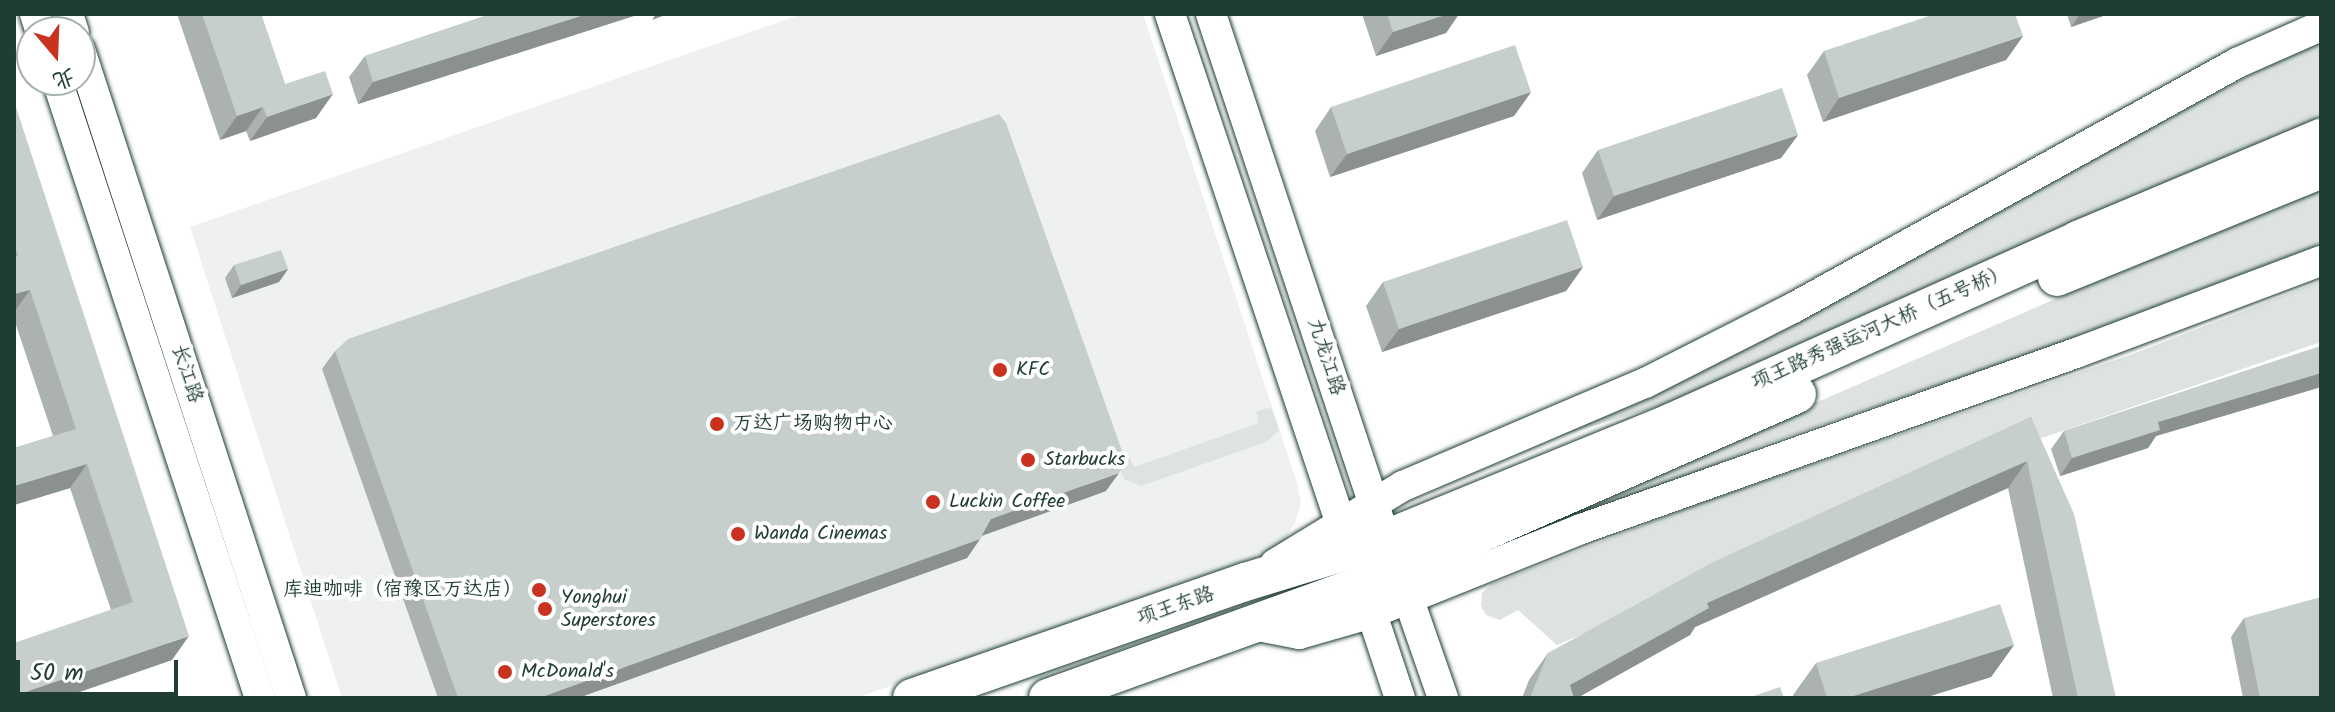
<!DOCTYPE html>
<meta charset="utf-8">
<style>
body{margin:0}
#map{position:relative;width:2335px;height:712px;overflow:hidden;background:#fff;font-family:Kalam,"LXGW WenKai TC",sans-serif}
div>[style]{position:absolute}
[style*='--x']{left:calc(var(--x)*1px);top:calc(var(--y)*1px);width:calc(var(--w)*1px);rotate:calc(var(--a)*1deg)}
.built>*{inset:0;background:#eef1f0}
.green>*{inset:0;background:#dee3e2}
.roads{filter:drop-shadow(0 0 2px #1f3d34) drop-shadow(0 0 2px #1f3d34)}
.minor>*{height:30px;margin:-15px;padding:0 15px;transform-origin:15px;border-radius:15px;background:#fff}
.major>*{height:38px;margin:-19px;padding:0 19px;transform-origin:19px;border-radius:19px;background:#fff}
.wall>*{inset:0;background:#abb2af}
.shaded-wall>*{inset:0;background:#8b918f}
.building>*{inset:0;background:#c7cfcc}
.dots>*{width:22px;height:22px;translate:-50% -50%;box-sizing:border-box;border:4px solid #fff;border-radius:50%}
span{translate:-50% -50%;white-space:nowrap;text-align:center;line-height:1.15;-webkit-text-stroke:8px #fff;paint-order:stroke}
.street-label{font-size:20px;color:#1f3d34}
.poi-label{font-size:20px;color:#1f3d34}
.left{translate:0 -50%;text-align:left}
.right{translate:-100% -50%;text-align:right}
.frame{position:absolute;inset:0;border:16px solid #1f3d34;pointer-events:none}
.north{position:absolute;left:16px;top:16px;width:80px;height:80px;box-sizing:border-box;background:#fff;border:2px solid #a5b1ae;border-radius:50%;rotate:161deg;font-size:22px;font-weight:700;line-height:32px;text-align:center;color:#1f3d34}
.north::after{content:'';display:block;margin:auto;width:28px;height:36px;background:#c8321e;clip-path:polygon(50% 0,100% 100%,50% 72%,0 100%)}
.scale{position:absolute;left:16px;top:660px;width:162px;height:36px;box-sizing:border-box;border:4px solid #1f3d34;border-top:0;padding-left:10px;font-size:24px;line-height:28px;white-space:nowrap;color:#1f3d34;-webkit-text-stroke:6px #fff;paint-order:stroke}
</style>
<div id="map">
<div class="built">
<div style="clip-path:polygon(802px 14px,1143px 14px,1297px 483px,1301px 502px,1295px 523px,1282px 543px,1264px 555px,856px 698px,342px 698px,190px 227px)"></div>
</div>
<div class="green">
<div style="clip-path:polygon(2315px 41px,2321px 46px,2321px 119px,1679px 400px,1557px 437px)"></div>
<div style="clip-path:polygon(2321px 184px,2321px 244px,2125px 321px,1763px 445px,1479px 562px,1466px 554px)"></div>
<div style="clip-path:polygon(2321px 281px,2321px 342px,2042px 438px,1557px 645px,1518px 610px,1500px 620px,1486px 615px,1481px 606px,1482px 593px,1492px 584px,1698px 504px,2133px 354px)"></div>
<div style="clip-path:polygon(1271px 407px,1279px 430px,1266px 442px,1141px 486px,1124px 479px,1117px 461px,1130px 457px,1134px 467px,1259px 423px,1256px 412px)"></div>
</div>
<div class="roads">
<div class="minor">
<div style="--x:35;--y:14;--w:19;--a:72"></div>
<div style="--x:68;--y:14;--w:19;--a:72"></div>
<div style="--x:1170;--y:14;--w:554;--a:71.47"></div>
<div style="--x:1211;--y:14;--w:536;--a:71.63"></div>
<div style="--x:80;--y:50;--w:681;--a:71.96"></div>
<div style="--x:57;--y:80;--w:650;--a:71.82"></div>
<div style="--x:1275;--y:564;--w:150;--a:-31.4"></div>
<div style="--x:1403;--y:486;--w:263;--a:-23.1"></div>
<div style="--x:1645;--y:383;--w:166;--a:-26.9"></div>
<div style="--x:1793;--y:308;--w:507;--a:-28.89"></div>
<div style="--x:2237;--y:63;--w:92;--a:-23.8"></div>
<div style="--x:1403;--y:583;--w:122;--a:70.8"></div>
<div style="--x:1366;--y:596;--w:108;--a:71.6"></div>
<div style="--x:1253;--y:625;--w:47;--a:11.1"></div>
<div style="--x:1299;--y:634;--w:76;--a:-16"></div>
<div style="--x:1372;--y:613;--w:225;--a:-21.9"></div>
<div style="--x:1581;--y:529;--w:525;--a:-19.57"></div>
<div style="--x:2076;--y:353;--w:262;--a:-20.6"></div>
</div>
<div class="major">
<div style="--x:2057;--y:277;--w:285;--a:-22.2"></div>
<div style="--x:912;--y:698;--w:353;--a:-19.2"></div>
<div style="--x:1245;--y:582;--w:147;--a:-17"></div>
<div style="--x:1386;--y:539;--w:309;--a:-22.2"></div>
<div style="--x:1672;--y:422;--w:445;--a:-24.1"></div>
<div style="--x:2078;--y:240;--w:264;--a:-22.8"></div>
<div style="--x:1048;--y:698;--w:334;--a:-19.8"></div>
<div style="--x:1362;--y:585;--w:475;--a:-23.7"></div>
</div>
</div>
<div class="wall">
<div style="clip-path:polygon(177px 14px,261px 14px,285px 84px,316px 118px,250px 141px,246px 131px,220px 140px)"></div>
<div style="clip-path:polygon(491px 14px,640px 14px,358px 104px,349px 77px,365px 56px)"></div>
<div style="clip-path:polygon(1362px 14px,1459px 14px,1446px 33px,1376px 56px)"></div>
<div style="clip-path:polygon(2067px 14px,2109px 14px,2071px 27px)"></div>
<div style="clip-path:polygon(2023px 36px,2006px 60px,1823px 122px,1807px 75px,1824px 51px)"></div>
<div style="clip-path:polygon(1531px 92px,1514px 116px,1330px 177px,1315px 131px,1331px 107px)"></div>
<div style="clip-path:polygon(14px 101px,172px 660px,62px 698px,14px 698px,111px 610px,70px 488px,14px 505px,14px 448px,53px 436px,14px 319px)"></div>
<div style="clip-path:polygon(1798px 135px,1781px 158px,1597px 220px,1582px 173px,1598px 150px)"></div>
<div style="clip-path:polygon(234px 265px,288px 269px,279px 282px,232px 298px,225px 278px)"></div>
<div style="clip-path:polygon(1583px 267px,1566px 291px,1382px 352px,1366px 306px,1383px 282px)"></div>
<div style="clip-path:polygon(2321px 346px,2321px 387px,2156px 436px,2148px 448px,2060px 476px,2051px 449px,2064px 431px)"></div>
<div style="clip-path:polygon(335px 351px,1106px 491px,982px 536px,967px 558px,578px 698px,438px 698px,322px 369px)"></div>
<div style="clip-path:polygon(2031px 417px,2116px 698px,2053px 698px,2008px 488px,1695px 627px,1690px 635px,1577px 698px,1522px 698px,1529px 680px,1548px 653px)"></div>
<div style="clip-path:polygon(2244px 618px,2321px 698px,2243px 698px,2231px 637px)"></div>
<div style="clip-path:polygon(2014px 645px,1991px 677px,1924px 698px,1794px 698px,1793px 695px,1816px 663px)"></div>
</div>
<div class="shaded-wall">
<div style="clip-path:polygon(587px 14px,640px 14px,358px 104px,373px 82px)"></div>
<div style="clip-path:polygon(656px 14px,668px 14px,652px 20px)"></div>
<div style="clip-path:polygon(1448px 14px,1459px 14px,1446px 33px,1376px 56px,1393px 32px)"></div>
<div style="clip-path:polygon(2080px 14px,2109px 14px,2071px 27px)"></div>
<div style="clip-path:polygon(2023px 36px,2006px 60px,1823px 122px,1839px 98px)"></div>
<div style="clip-path:polygon(1531px 92px,1514px 116px,1330px 177px,1347px 154px)"></div>
<div style="clip-path:polygon(333px 94px,316px 118px,250px 141px,267px 117px)"></div>
<div style="clip-path:polygon(263px 107px,246px 131px,220px 140px,237px 116px)"></div>
<div style="clip-path:polygon(1798px 135px,1781px 158px,1597px 220px,1614px 196px)"></div>
<div style="clip-path:polygon(1583px 267px,1566px 291px,1382px 352px,1399px 329px)"></div>
<div style="clip-path:polygon(288px 269px,279px 282px,232px 298px,241px 285px)"></div>
<div style="clip-path:polygon(30px 290px,14px 312px,14px 294px)"></div>
<div style="clip-path:polygon(2321px 373px,2321px 387px,2156px 436px,2148px 448px,2060px 476px,2072px 458px,2158px 422px)"></div>
<div style="clip-path:polygon(2027px 461px,2008px 488px,1695px 627px,1690px 635px,1577px 698px,1561px 698px,1570px 685px,1707px 603px)"></div>
<div style="clip-path:polygon(87px 464px,70px 488px,14px 505px,14px 486px)"></div>
<div style="clip-path:polygon(1119px 473px,1106px 491px,978px 537px,991px 519px)"></div>
<div style="clip-path:polygon(980px 539px,967px 558px,578px 698px,539px 698px)"></div>
<div style="clip-path:polygon(189px 636px,172px 660px,62px 698px,14px 698px,14px 696px)"></div>
<div style="clip-path:polygon(2014px 645px,1991px 677px,1924px 698px,1847px 698px)"></div>
</div>
<div class="building">
<div style="clip-path:polygon(202px 14px,261px 14px,285px 84px,325px 71px,333px 94px,267px 117px,263px 107px,237px 116px)"></div>
<div style="clip-path:polygon(491px 14px,587px 14px,373px 82px,365px 56px)"></div>
<div style="clip-path:polygon(1387px 14px,1448px 14px,1393px 32px)"></div>
<div style="clip-path:polygon(1935px 14px,2015px 14px,2023px 36px,1839px 98px,1824px 51px)"></div>
<div style="clip-path:polygon(1515px 45px,1531px 92px,1347px 154px,1331px 107px)"></div>
<div style="clip-path:polygon(1782px 88px,1798px 135px,1614px 196px,1598px 150px)"></div>
<div style="clip-path:polygon(14px 101px,189px 636px,14px 696px,14px 643px,133px 602px,87px 464px,14px 486px,14px 448px,76px 429px,30px 290px,14px 294px,14px 257px,18px 256px,14px 243px)"></div>
<div style="clip-path:polygon(999px 114px,1006px 123px,1122px 451px,1124px 466px,1119px 473px,991px 519px,980px 539px,539px 698px,458px 698px,335px 351px,348px 339px)"></div>
<div style="clip-path:polygon(1567px 220px,1583px 267px,1399px 329px,1383px 282px)"></div>
<div style="clip-path:polygon(281px 250px,288px 269px,241px 285px,234px 265px)"></div>
<div style="clip-path:polygon(2321px 346px,2321px 373px,2158px 422px,2160px 430px,2072px 458px,2064px 431px)"></div>
<div style="clip-path:polygon(2031px 417px,2074px 514px,2116px 698px,2078px 698px,2027px 461px,1707px 603px,1709px 608px,1570px 685px,1574px 698px,1530px 698px,1548px 653px,1713px 562px)"></div>
<div style="clip-path:polygon(2321px 597px,2321px 698px,2260px 698px,2244px 618px)"></div>
<div style="clip-path:polygon(2000px 604px,2014px 645px,1847px 698px,1827px 698px,1816px 663px)"></div>
<div style="clip-path:polygon(1780px 687px,1784px 698px,1748px 698px)"></div>
</div>
<div class="dots">
<div style="left:1000px;top:370px;background:#c8321e"></div>
<div style="left:717px;top:424px;background:#c8321e"></div>
<div style="left:1028px;top:460px;background:#c8321e"></div>
<div style="left:933px;top:502px;background:#c8321e"></div>
<div style="left:738px;top:534px;background:#c8321e"></div>
<div style="left:539px;top:590px;background:#c8321e"></div>
<div style="left:545px;top:609px;background:#c8321e"></div>
<div style="left:505px;top:672px;background:#c8321e"></div>
</div>
<div class="street-label">
<span style="left:1881px;top:328px;rotate:-24deg">项王路秀强运河大桥（五号桥）</span>
<span style="left:1325px;top:357px;rotate:72deg">九龙江路</span>
<span style="left:186px;top:374px;rotate:72deg">长江路</span>
<span style="left:1176px;top:607px;rotate:-19deg">项王东路</span>
</div>
<div class="poi-label">
<span class="left" style="left:1016px;top:370px">KFC</span>
<span class="left" style="left:733px;top:424px">万达广场购物中心</span>
<span class="left" style="left:1044px;top:460px">Starbucks</span>
<span class="left" style="left:949px;top:502px">Luckin Coffee</span>
<span class="left" style="left:754px;top:534px">Wanda Cinemas</span>
<span class="right" style="left:523px;top:590px">库迪咖啡（宿豫区万达店）</span>
<span class="left" style="left:561px;top:610px">Yonghui<br>Superstores</span>
<span class="left" style="left:521px;top:672px">McDonald's</span>
</div>
<div class="frame"></div>
<div class="north">北</div>
<div class="scale">50 m</div>
</div>
